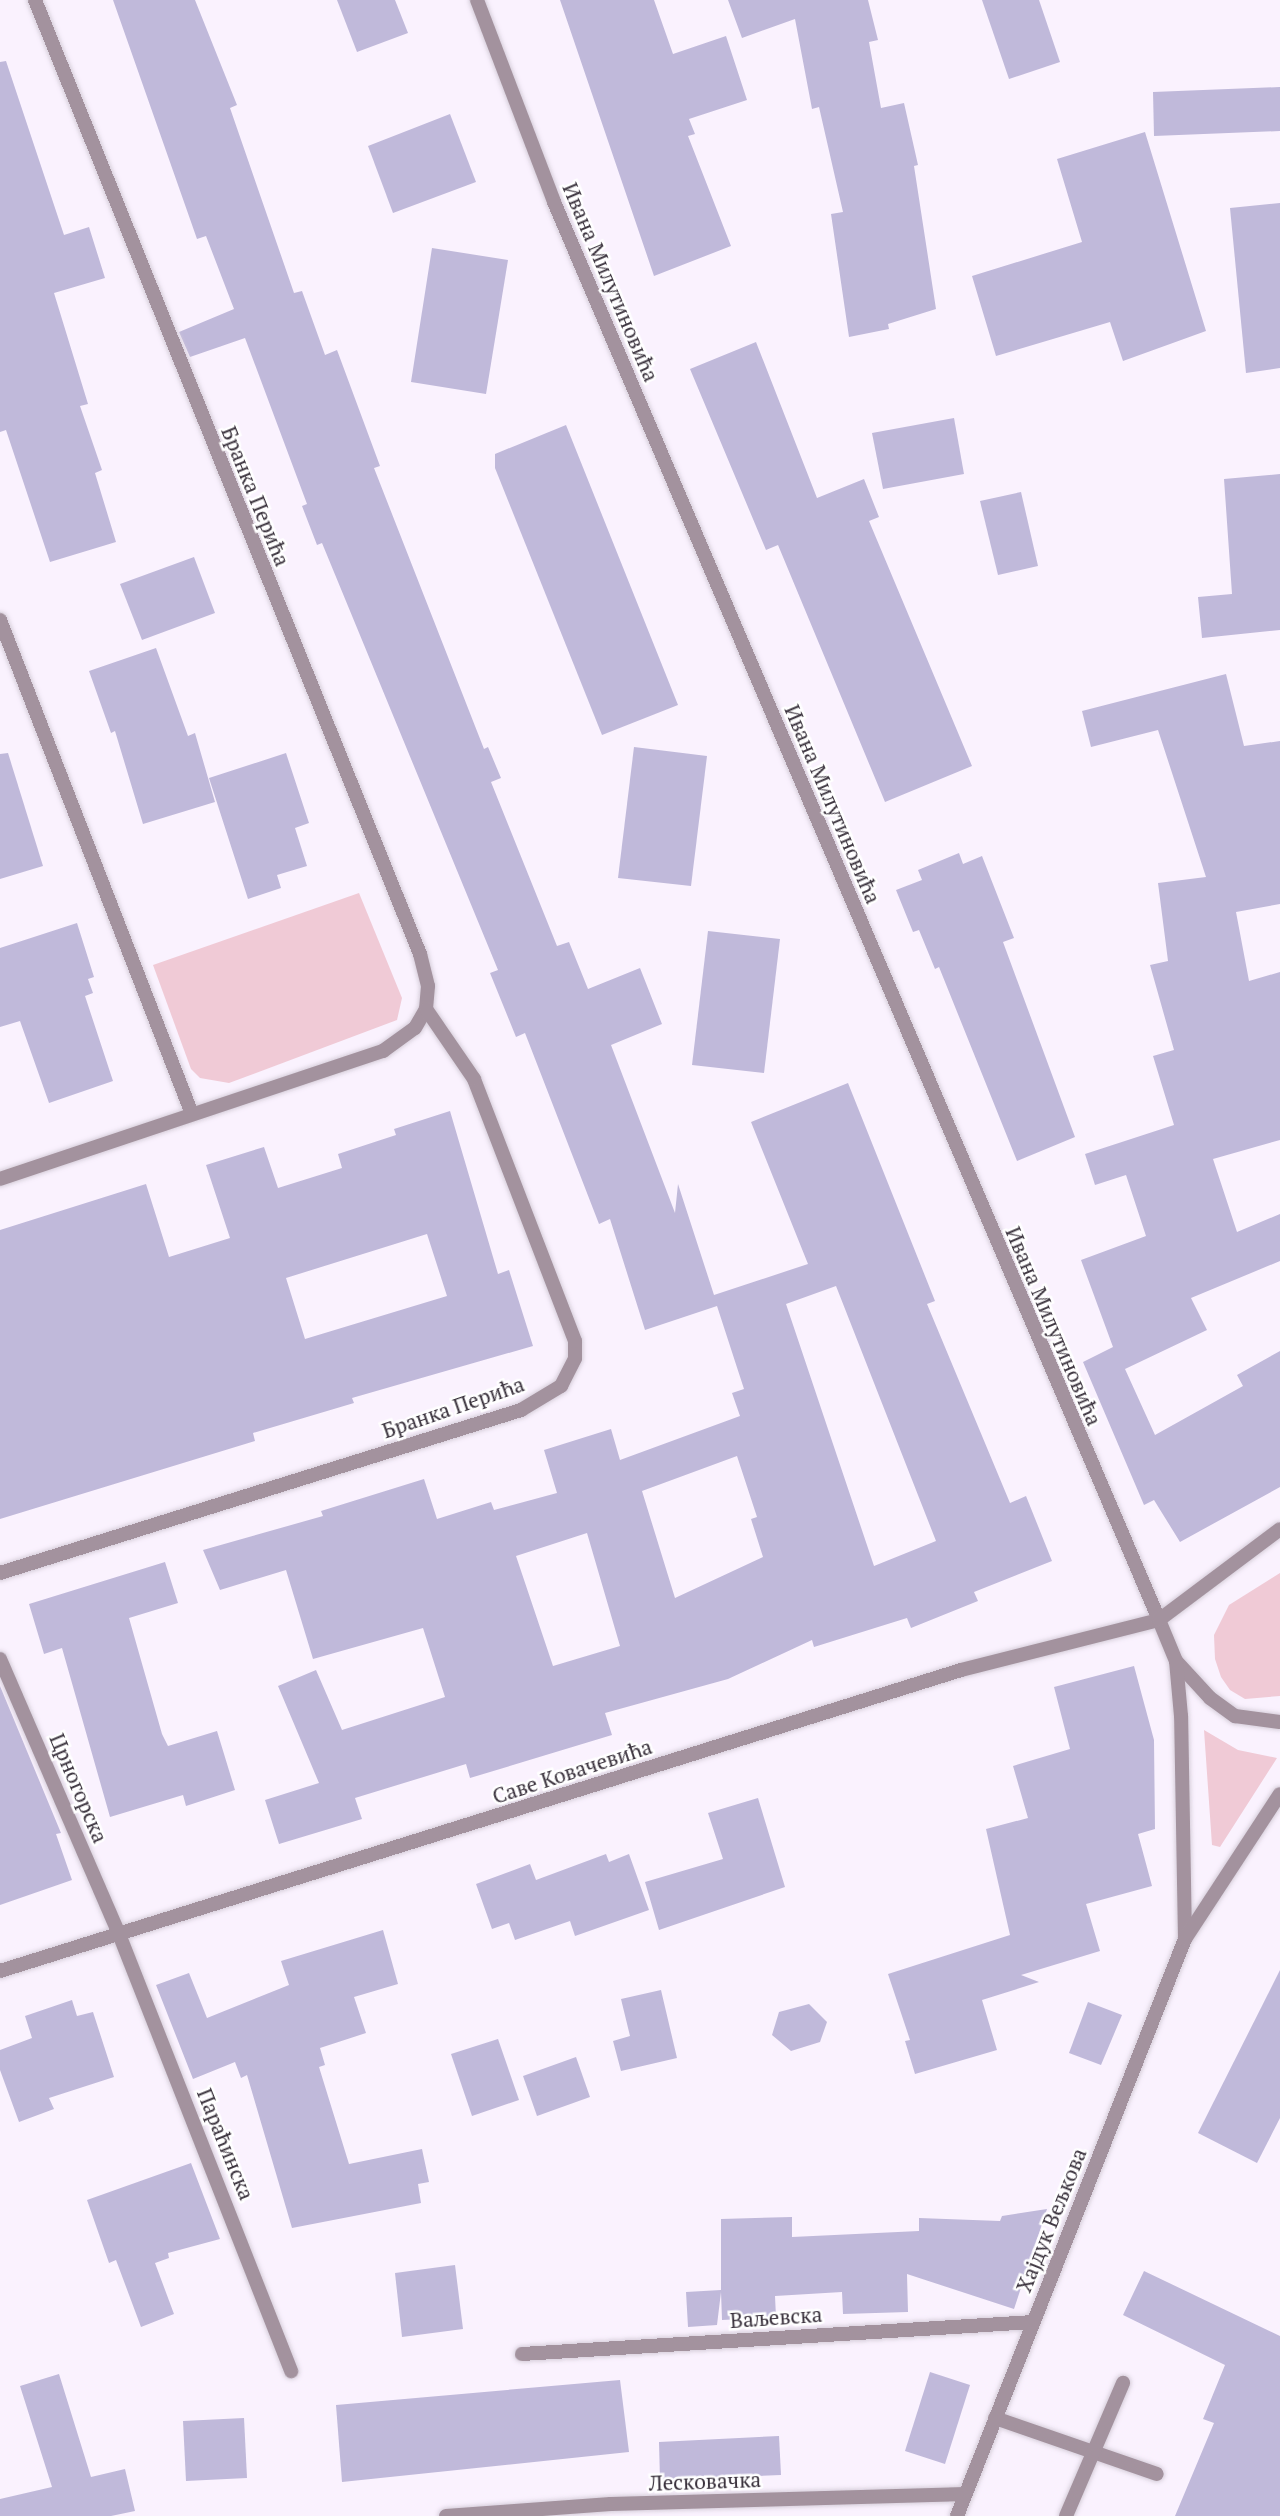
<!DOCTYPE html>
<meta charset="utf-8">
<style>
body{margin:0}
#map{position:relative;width:1280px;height:2516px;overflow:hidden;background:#faf2fe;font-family:"PT Serif",serif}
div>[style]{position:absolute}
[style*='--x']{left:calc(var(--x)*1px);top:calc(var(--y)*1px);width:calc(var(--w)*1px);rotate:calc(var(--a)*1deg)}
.green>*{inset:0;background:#f0cad6}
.building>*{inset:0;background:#c0b9da}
.roads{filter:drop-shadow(0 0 2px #d7cfdb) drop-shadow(0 0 2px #d7cfdb)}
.service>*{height:14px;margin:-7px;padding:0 7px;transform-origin:7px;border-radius:7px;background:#a3929e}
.minor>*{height:14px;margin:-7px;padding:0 7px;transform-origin:7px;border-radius:7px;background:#a3929e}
.tertiary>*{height:14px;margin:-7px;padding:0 7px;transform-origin:7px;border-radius:7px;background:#a3929e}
span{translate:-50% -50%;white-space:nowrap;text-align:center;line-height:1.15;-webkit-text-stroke:5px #fff;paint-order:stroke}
.street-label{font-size:21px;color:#38303b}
</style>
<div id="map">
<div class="green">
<div style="clip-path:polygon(359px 893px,402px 998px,397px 1020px,229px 1083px,200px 1078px,191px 1069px,153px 965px)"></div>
<div style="clip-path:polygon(1280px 1573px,1280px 1696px,1245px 1699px,1230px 1690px,1221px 1677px,1215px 1659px,1214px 1635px,1229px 1605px)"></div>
<div style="clip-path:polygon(1204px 1730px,1238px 1750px,1277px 1758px,1220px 1847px,1212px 1845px)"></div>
</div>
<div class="building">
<div style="clip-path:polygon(evenodd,113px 0,195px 0,237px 105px,230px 108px,294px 293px,302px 291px,325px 355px,337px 350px,380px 466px,374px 468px,484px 749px,488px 747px,501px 778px,491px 782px,557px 946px,569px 942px,588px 989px,640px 968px,662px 1024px,611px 1045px,675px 1213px,678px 1184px,714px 1295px,808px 1264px,751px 1122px,848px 1083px,935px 1301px,927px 1304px,1010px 1503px,1026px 1496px,1052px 1561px,974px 1592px,978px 1601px,911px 1628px,907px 1618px,814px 1647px,812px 1640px,728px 1679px,605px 1713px,612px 1735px,470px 1778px,466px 1764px,355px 1798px,362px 1819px,279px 1844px,265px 1800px,319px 1783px,278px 1686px,316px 1670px,342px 1730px,445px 1697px,423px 1628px,313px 1659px,286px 1570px,220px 1590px,203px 1550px,323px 1516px,321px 1511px,424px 1479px,437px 1519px,491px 1502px,494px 1510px,557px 1493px,544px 1450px,611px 1429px,620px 1460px,740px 1416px,732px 1393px,744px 1389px,717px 1306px,645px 1330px,610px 1219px,599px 1224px,525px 1033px,516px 1037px,490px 973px,498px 970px,322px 543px,317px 545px,302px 506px,307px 504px,245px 338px,190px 357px,179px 332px,234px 309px,206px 236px,197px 239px,113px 0,836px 1286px,936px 1541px,874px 1566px,786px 1304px,836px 1286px,113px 0,737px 1456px,757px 1517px,751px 1519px,763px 1557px,675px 1598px,642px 1491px,737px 1456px,113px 0,587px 1533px,620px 1646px,553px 1666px,516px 1556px,587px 1533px)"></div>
<div style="clip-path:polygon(337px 0,395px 0,408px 33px,357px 52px)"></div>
<div style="clip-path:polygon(560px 0,654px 0,673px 54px,726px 36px,747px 100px,689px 119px,695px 134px,688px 136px,731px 246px,654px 276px)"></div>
<div style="clip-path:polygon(728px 0,868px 0,878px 40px,869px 42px,881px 108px,904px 103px,918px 165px,914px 166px,936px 309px,888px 324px,889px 329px,849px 337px,831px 214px,843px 212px,819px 107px,812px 109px,795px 19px,742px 38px)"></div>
<div style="clip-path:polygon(982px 0,1039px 0,1060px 62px,1009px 79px)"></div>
<div style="clip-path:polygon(6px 61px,64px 235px,89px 227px,105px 278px,54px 293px,88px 404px,80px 406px,102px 470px,95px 473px,116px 542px,50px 562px,6px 430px,0 432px,0 62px)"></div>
<div style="clip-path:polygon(1280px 87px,1280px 131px,1154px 136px,1153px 92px)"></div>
<div style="clip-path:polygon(450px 114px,476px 182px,393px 213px,368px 146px)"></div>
<div style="clip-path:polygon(1145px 132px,1206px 331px,1123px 361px,1110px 322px,996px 356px,972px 276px,1082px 242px,1057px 159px)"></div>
<div style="clip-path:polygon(1280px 203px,1280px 368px,1246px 373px,1230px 208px)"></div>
<div style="clip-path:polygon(432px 248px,508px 260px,486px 394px,411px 382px)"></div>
<div style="clip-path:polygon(756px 342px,817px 498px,864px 479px,879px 517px,869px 521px,972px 766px,885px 802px,778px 545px,766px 550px,690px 369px)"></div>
<div style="clip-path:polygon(954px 418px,964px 474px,883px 489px,872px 433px)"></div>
<div style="clip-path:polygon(566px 425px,678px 705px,602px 735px,495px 468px,495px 454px)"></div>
<div style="clip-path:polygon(1280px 474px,1280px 630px,1202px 638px,1198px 597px,1232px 594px,1224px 479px)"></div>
<div style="clip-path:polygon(1021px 492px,1038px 566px,998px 575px,980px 501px)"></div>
<div style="clip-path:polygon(194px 557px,215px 613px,142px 640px,120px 584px)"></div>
<div style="clip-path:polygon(156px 648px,188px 736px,195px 733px,215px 802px,143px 824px,115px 731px,111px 733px,89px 671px)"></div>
<div style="clip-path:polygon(1226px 674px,1244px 746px,1280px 741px,1280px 904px,1236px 912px,1249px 981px,1280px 972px,1280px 1140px,1213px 1159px,1237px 1232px,1280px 1214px,1280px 1261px,1191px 1298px,1207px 1330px,1125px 1369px,1155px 1435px,1243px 1386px,1237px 1375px,1280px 1351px,1280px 1487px,1180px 1542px,1154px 1500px,1144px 1505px,1083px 1362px,1113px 1347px,1081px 1260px,1146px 1236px,1126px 1175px,1095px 1185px,1085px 1154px,1174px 1125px,1153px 1056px,1174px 1050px,1150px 965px,1168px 961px,1158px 883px,1206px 877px,1158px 730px,1091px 747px,1082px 711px)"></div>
<div style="clip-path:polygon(634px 747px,707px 756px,691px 886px,618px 878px)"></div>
<div style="clip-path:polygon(8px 753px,43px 866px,0 879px,0 754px)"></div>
<div style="clip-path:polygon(286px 753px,309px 823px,295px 828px,307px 866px,277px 875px,281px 888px,248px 899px,209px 778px)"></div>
<div style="clip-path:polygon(959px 853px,963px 864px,982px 856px,1014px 938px,1003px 942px,1075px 1137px,1017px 1161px,939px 967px,935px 969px,919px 930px,913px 932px,896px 890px,922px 880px,918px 870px)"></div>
<div style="clip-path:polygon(77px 923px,94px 977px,88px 979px,93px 993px,85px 996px,113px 1081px,49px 1103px,20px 1021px,0 1027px,0 948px)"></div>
<div style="clip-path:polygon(708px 931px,780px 939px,764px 1073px,692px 1065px)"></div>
<div style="clip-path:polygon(evenodd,450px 1111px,498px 1274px,509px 1270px,533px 1346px,352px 1398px,354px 1403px,253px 1433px,255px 1441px,0 1519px,0 1230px,146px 1184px,169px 1257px,230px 1238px,206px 1165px,264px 1147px,278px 1188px,342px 1168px,338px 1154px,396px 1135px,394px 1129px,450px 1111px,427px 1234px,447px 1296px,305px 1339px,286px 1278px,427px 1234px)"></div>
<div style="clip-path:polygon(165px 1562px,178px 1603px,129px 1618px,162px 1734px,168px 1746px,217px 1731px,235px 1790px,186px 1806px,183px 1795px,110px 1817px,62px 1648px,44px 1654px,29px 1604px)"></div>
<div style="clip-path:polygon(1134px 1666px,1154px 1740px,1155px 1829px,1138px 1834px,1152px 1886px,1086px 1904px,1100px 1951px,1021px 1975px,1039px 1982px,982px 2000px,997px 2050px,915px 2074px,905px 2041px,910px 2040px,888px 1974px,1010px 1935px,986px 1829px,1028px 1818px,1013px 1766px,1070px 1749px,1054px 1687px)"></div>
<div style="clip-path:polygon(0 1686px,61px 1833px,56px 1834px,72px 1880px,0 1905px)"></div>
<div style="clip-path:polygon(758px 1798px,785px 1887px,659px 1930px,645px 1882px,723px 1859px,708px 1813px)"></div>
<div style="clip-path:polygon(606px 1854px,609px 1862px,629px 1854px,649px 1910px,575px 1936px,570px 1921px,515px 1940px,509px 1923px,492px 1929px,476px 1884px,530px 1864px,536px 1880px)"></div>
<div style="clip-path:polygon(383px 1930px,398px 1984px,354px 1997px,366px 2033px,320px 2048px,325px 2065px,319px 2067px,349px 2164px,422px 2149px,429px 2182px,418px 2184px,421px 2203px,292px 2228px,247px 2075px,241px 2078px,235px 2062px,193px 2079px,156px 1985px,189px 1973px,207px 2018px,289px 1985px,281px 1961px)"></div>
<div style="clip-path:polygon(1280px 1970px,1280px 2118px,1257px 2163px,1198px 2133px)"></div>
<div style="clip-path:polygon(661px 1990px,677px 2058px,621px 2071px,613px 2041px,630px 2036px,621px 1999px)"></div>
<div style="clip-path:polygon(72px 2000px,77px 2016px,93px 2012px,114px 2077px,49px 2098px,54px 2109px,19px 2122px,0 2070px,0 2050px,32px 2038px,25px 2016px)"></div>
<div style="clip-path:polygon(1088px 2002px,1122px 2015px,1101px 2065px,1069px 2053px)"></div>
<div style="clip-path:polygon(809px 2004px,827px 2022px,820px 2042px,791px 2051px,772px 2035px,779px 2012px)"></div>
<div style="clip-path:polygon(498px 2039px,519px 2100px,472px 2116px,451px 2054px)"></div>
<div style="clip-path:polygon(576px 2057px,590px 2097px,537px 2116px,523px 2076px)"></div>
<div style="clip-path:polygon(191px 2163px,220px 2239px,168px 2253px,169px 2258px,155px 2263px,174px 2314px,141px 2327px,116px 2260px,109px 2263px,87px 2200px)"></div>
<div style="clip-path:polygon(1047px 2209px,1014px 2309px,907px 2274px,908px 2312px,843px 2314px,842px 2292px,775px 2296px,776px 2317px,722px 2320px,721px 2292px,717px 2325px,688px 2327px,686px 2292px,721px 2290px,721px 2219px,792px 2217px,792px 2237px,919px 2231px,919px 2218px,1000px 2221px,1002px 2216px)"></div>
<div style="clip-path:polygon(455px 2265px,463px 2329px,402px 2337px,395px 2273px)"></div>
<div style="clip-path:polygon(1144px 2271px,1280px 2336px,1280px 2516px,1175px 2516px,1214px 2423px,1203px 2419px,1225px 2365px,1123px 2315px)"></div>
<div style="clip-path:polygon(930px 2372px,970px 2385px,945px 2464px,905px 2451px)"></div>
<div style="clip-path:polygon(59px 2374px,91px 2477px,125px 2469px,135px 2511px,111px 2516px,0 2516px,0 2499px,52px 2487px,20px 2386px)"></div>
<div style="clip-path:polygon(620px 2380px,629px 2452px,342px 2482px,336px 2405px)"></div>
<div style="clip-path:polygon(244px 2418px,247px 2478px,186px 2481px,183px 2421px)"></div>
<div style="clip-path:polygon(779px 2436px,781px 2475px,660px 2480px,659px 2442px)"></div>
</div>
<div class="roads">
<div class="service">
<div style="--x:522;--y:2354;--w:512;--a:-3.58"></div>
<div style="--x:995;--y:2418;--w:171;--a:19.1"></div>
<div style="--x:1066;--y:2516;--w:145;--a:-66.8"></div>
</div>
<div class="minor">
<div style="--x:0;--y:620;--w:530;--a:68.76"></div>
<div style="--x:0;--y:1179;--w:404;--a:-18.5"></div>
<div style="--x:383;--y:1051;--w:39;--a:-36"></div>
<div style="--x:415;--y:1028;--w:22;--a:-60"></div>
<div style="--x:426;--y:1009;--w:23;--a:-85"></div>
<div style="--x:428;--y:986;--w:33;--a:-104"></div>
<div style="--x:420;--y:954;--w:1029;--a:-111.98"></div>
<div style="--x:0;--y:1573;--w:546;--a:-17.37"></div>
<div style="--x:521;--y:1410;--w:47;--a:-31"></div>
<div style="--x:561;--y:1386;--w:31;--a:-63"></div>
<div style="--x:575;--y:1358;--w:17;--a:-90"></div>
<div style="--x:575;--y:1341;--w:281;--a:-111.1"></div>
<div style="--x:474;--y:1079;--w:85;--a:-124.4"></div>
<div style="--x:0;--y:1659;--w:300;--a:66.6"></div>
<div style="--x:119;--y:1934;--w:470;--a:68.5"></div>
<div style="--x:0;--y:1971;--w:1007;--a:-17.39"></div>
<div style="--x:961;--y:1670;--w:204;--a:-14.2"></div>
<div style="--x:446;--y:2516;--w:165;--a:-4.2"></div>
<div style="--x:611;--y:2504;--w:354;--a:-1.6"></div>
</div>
<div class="tertiary">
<div style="--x:477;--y:0;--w:216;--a:69.1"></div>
<div style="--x:554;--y:202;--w:1542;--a:66.89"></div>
<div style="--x:1176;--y:1661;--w:50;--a:47.4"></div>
<div style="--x:1210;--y:1698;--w:31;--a:36"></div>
<div style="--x:1235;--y:1716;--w:45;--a:7.6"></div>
<div style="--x:1185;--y:1939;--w:223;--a:-91"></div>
<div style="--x:1181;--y:1716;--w:55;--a:-95.2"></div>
<div style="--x:1176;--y:1661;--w:44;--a:-112.5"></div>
<div style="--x:1159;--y:1620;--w:151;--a:-36.9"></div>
<div style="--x:957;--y:2516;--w:620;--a:-68.44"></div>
<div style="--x:1185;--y:1939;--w:173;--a:-56.8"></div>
</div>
</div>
<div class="street-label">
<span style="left:611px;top:282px;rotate:67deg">Ивана Милутиновића</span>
<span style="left:256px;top:496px;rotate:68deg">Бранка Перића</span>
<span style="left:833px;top:804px;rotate:67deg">Ивана Милутиновића</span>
<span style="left:1054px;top:1326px;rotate:67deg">Ивана Милутиновића</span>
<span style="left:453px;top:1407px;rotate:-19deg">Бранка Перића</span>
<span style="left:572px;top:1771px;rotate:-18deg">Саве Ковачевића</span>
<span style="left:79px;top:1788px;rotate:67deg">Црногорска</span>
<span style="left:226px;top:2144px;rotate:68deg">Параћинска</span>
<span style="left:1051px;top:2220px;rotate:-68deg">Хајдук Вељкова</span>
<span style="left:776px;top:2317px;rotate:-4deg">Ваљевска</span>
<span style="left:705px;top:2481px;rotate:-2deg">Лесковачка</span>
</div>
</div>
